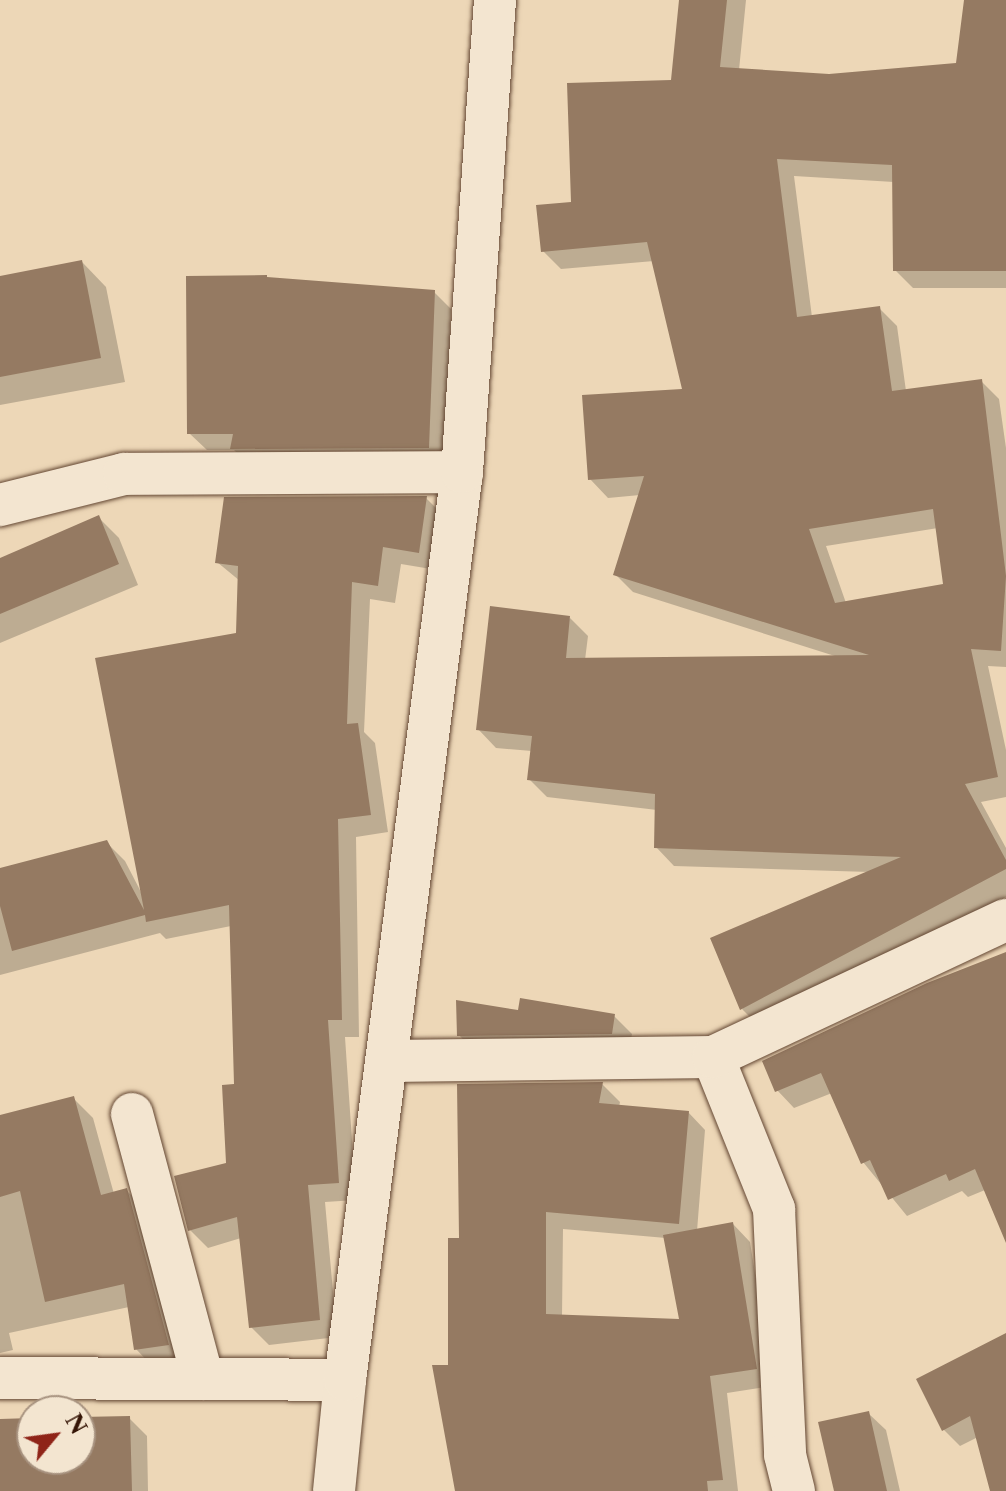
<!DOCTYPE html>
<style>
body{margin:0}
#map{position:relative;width:1006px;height:1491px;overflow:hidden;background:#edd7b7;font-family:"Libre Caslon Text",serif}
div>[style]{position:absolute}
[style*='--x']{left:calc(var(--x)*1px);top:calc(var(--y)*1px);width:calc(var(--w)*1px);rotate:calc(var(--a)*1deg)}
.shadow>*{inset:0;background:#0003}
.building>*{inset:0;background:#957a62}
.roads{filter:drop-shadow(0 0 2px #634632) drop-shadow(0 0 2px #634632)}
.minor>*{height:42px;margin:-21px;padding:0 21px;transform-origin:21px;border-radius:21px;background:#f3e5d0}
span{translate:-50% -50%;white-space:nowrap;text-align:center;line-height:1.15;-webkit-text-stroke:7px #f3e5d0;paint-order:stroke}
.north{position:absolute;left:16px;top:1395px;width:80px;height:80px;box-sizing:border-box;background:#f3e5d0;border:2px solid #a7927f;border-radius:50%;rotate:61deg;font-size:22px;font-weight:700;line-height:32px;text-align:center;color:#351506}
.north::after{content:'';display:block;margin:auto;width:28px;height:36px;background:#8f2418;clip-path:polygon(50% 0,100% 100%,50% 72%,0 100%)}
</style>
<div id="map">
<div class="shadow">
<div style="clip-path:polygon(evenodd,681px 0,746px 0,739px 70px,829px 76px,958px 65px,967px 0,1006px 0,1006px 288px,913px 288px,895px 270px,894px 182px,794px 176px,812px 317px,879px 308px,897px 326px,906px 391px,981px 381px,999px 399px,1006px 448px,1006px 667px,988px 666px,1006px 750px,1006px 797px,981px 802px,1006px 848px,1006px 897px,760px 1027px,742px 1009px,870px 872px,674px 866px,656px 847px,657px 810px,547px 797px,529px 779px,532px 751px,496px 748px,478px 729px,570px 618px,588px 636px,585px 660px,838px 657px,633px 592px,615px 574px,640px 495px,608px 498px,590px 479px,685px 391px,654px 261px,561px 269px,543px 251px,573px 203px,673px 82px,681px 0,938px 528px,945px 586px,846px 603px,826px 546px,938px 528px)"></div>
<div style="clip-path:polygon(82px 262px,106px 287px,125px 382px,0 405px,0 278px)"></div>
<div style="clip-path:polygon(269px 280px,434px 292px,451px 309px,446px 465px,250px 466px,234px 450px,207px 450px,189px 433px)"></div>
<div style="clip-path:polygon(426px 498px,444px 516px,437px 570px,401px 564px,395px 603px,370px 599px,364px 732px,375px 743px,388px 832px,356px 837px,359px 1037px,345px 1037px,356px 1200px,325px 1202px,337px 1337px,269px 1345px,251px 1327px,241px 1238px,208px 1248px,190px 1230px,228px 1165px,236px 1086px,231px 926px,166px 939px,160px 933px,0 975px,0 870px,106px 842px,125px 861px,141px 892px,238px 634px,240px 581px,217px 562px)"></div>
<div style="clip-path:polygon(99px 518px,119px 538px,138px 585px,0 643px,0 560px)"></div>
<div style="clip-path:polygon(1006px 954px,1006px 1239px,985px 1190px,968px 1197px,962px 1191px,907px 1216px,863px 1162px,832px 1093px,794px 1108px,777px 1090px)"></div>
<div style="clip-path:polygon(520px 1012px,614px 1016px,632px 1034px,629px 1051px,476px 1053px,459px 1035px)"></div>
<div style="clip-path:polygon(evenodd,602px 1084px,620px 1102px,619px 1107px,688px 1112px,705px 1130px,697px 1231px,733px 1224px,750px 1242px,773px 1386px,727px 1393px,738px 1491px,457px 1491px,450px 1367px,461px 1240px,602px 1084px,563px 1229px,666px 1238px,682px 1321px,562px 1317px,563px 1229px)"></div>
<div style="clip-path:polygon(73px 1098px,93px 1118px,114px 1194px,126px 1190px,146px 1210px,187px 1364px,155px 1369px,136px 1349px,129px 1307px,9px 1333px,13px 1350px,0 1353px,0 1117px)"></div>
<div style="clip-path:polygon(1006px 1336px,1006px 1483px,978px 1437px,960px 1446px,943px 1429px)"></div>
<div style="clip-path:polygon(868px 1413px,886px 1430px,900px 1491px,836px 1491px)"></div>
<div style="clip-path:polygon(129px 1418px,147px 1436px,148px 1491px,0 1491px,0 1421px,32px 1420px,32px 1459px,80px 1459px,80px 1419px)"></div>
</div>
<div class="building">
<div style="clip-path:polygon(evenodd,679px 0,727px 0,720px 67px,829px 74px,956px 63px,964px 0,1006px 0,1006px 271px,893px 271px,892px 165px,777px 159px,797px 317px,880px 306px,892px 391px,982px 379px,1006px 576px,1001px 651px,971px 649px,998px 777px,965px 784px,1006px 860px,1006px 869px,740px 1010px,710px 938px,901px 857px,654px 848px,655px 794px,527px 780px,532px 736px,476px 730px,490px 606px,570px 616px,566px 658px,869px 655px,613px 575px,644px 476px,588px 480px,582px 395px,682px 389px,647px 242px,541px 252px,536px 205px,571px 202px,567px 83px,671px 80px,679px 0,933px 509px,943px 584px,835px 603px,809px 529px,933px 509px)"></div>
<div style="clip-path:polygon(82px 260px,101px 358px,0 377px,0 276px)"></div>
<div style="clip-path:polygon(267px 275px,267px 277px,435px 290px,429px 448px,230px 449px,233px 434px,187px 434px,186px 276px)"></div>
<div style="clip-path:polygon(427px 496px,419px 553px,383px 547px,378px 586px,352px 582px,347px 724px,358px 723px,371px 815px,338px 819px,342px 1020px,328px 1020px,339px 1183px,308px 1185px,320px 1320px,249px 1328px,237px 1217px,188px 1231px,174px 1176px,226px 1163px,222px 1085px,234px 1084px,229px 905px,146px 922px,145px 915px,12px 951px,0 906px,0 868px,107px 840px,144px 910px,95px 658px,236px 633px,238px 566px,215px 563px,224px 497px)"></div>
<div style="clip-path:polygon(99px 515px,119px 564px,0 614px,0 558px)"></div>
<div style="clip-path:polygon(1006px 952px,1006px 1243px,975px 1169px,949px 1181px,946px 1174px,888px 1200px,870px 1160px,861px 1164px,821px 1073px,775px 1092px,762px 1061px,927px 983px)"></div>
<div style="clip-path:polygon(520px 998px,615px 1014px,612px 1034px,457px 1036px,456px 1000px,518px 1010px)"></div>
<div style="clip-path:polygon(603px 1082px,599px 1103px,689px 1111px,679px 1224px,546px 1212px,546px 1314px,679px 1319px,663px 1235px,733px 1222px,757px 1369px,710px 1376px,723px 1480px,707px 1481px,708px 1491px,455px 1491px,432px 1365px,448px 1365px,448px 1238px,459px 1238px,457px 1084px)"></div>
<div style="clip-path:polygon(74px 1096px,101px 1195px,127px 1188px,169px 1345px,134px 1350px,124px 1284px,45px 1302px,20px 1191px,0 1197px,0 1115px)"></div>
<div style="clip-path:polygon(1006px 1333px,1006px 1491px,990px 1491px,970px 1416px,942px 1431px,916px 1379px)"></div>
<div style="clip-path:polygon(869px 1411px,887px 1491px,834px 1491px,818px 1422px)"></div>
<div style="clip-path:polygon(130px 1416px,132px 1491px,0 1491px,0 1419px,32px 1418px,32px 1459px,80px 1459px,80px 1417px)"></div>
</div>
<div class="roads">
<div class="minor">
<div style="--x:0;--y:505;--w:128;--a:-14"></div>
<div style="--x:124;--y:474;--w:338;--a:-0.3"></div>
<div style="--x:713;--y:1057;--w:164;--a:68.1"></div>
<div style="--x:774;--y:1209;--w:246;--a:87.4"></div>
<div style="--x:785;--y:1455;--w:37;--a:76"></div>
<div style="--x:389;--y:1061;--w:324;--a:-0.7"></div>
<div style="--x:713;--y:1057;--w:323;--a:-25.1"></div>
<div style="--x:132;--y:1114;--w:274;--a:75"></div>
<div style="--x:0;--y:1378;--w:345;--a:0.3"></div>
<div style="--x:334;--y:1491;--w:112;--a:-84.3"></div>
<div style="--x:345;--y:1380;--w:916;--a:-82.66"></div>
<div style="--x:462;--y:472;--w:473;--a:-86"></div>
</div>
</div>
<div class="north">N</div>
</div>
